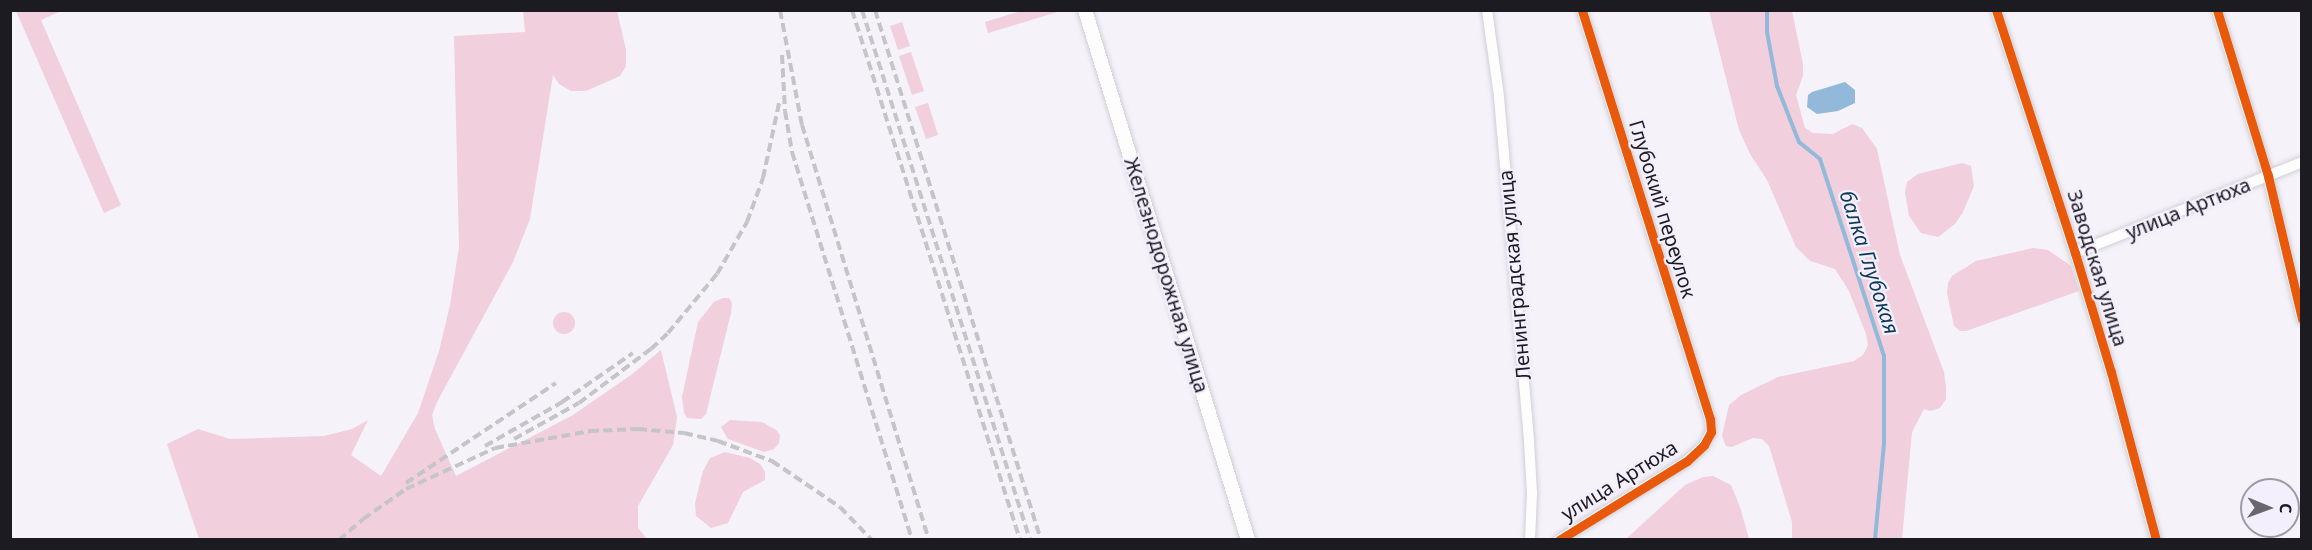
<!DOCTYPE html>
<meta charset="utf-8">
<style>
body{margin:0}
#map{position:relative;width:2312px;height:550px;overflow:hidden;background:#f5f2fa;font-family:"Noto Sans",sans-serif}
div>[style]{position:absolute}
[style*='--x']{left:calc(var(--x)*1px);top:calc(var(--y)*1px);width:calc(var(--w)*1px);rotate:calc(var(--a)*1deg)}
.green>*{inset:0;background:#f1cfdc}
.round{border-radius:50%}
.water>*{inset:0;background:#92b8da}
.stream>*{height:4px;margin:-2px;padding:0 2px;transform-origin:2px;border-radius:2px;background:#92b8da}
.roads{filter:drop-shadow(0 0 2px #d1ced5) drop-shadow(0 0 2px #d1ced5)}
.minor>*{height:10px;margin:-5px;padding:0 5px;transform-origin:5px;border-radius:5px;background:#fefdfe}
.secondary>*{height:14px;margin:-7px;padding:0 7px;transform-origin:7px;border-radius:7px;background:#fefdfe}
.rail>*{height:4px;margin-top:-2px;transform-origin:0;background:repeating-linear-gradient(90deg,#c5c4c7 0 9px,transparent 0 13.5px)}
.cycleway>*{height:9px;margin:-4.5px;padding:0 4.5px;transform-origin:4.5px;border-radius:4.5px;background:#e8590c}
span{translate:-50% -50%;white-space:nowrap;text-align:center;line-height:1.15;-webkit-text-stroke:4.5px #f4effd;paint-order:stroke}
.street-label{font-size:20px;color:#1d1b22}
.water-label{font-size:21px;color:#0c3958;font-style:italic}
.frame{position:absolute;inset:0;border:12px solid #1d1b22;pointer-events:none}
.north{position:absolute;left:2240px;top:478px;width:60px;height:60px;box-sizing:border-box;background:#f4effd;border:2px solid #9e9aa5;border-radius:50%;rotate:91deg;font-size:16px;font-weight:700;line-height:24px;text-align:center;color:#1d1b22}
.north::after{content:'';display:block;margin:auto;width:21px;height:27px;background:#69666e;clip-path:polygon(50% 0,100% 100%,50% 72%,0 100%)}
</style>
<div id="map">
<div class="green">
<div style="clip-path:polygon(16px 11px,61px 11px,41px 20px,121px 205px,104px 213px)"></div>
<div style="clip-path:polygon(523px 11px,617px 11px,626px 50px,626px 66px,620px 76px,586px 91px,571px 91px,559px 84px,553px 75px,530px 219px,513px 262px,437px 402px,432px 415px,435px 429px,456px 476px,573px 415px,631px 375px,661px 350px,677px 417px,673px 445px,638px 506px,638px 528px,647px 539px,199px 539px,167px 444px,198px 429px,230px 439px,324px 436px,352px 429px,368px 420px,351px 455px,381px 476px,418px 413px,439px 351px,450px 305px,459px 247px,454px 36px,525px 32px)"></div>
<div style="clip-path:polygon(1021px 11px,1061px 11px,988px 33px,985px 22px)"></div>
<div style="clip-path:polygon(1709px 11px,1792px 11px,1803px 64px,1803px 76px,1796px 95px,1805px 128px,1813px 133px,1833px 134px,1852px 124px,1862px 128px,1877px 149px,1900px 255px,1944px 372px,1946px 387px,1946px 399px,1940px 408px,1930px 411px,1924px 409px,1912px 432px,1902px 539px,1792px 539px,1792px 522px,1769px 446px,1762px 439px,1753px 438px,1732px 447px,1726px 446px,1722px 436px,1729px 405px,1741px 395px,1778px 377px,1854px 361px,1863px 355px,1868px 345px,1866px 334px,1849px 291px,1835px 269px,1810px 261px,1796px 247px,1767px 180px,1750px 154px,1739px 130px)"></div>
<div style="clip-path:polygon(902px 22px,910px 46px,898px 50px,890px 26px)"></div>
<div style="clip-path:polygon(911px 52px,924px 91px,912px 95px,899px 56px)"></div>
<div style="clip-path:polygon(928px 103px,938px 135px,926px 139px,915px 107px)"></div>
<div style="clip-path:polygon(1962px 163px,1971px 166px,1974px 186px,1963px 212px,1955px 224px,1938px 237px,1921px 233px,1909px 216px,1905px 192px,1907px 182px,1918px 174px)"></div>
<div style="clip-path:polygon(2033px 248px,2048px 250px,2071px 266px,2079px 291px,1966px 331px,1960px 331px,1954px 326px,1947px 293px,1948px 283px,1952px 276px,1976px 261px)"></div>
<div style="clip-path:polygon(723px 298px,729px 298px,732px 303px,731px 313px,706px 414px,701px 419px,687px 418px,684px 413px,682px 397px,698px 322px,714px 302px)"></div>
<div class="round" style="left:553px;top:312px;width:22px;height:22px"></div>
<div style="clip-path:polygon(730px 420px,762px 422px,776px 430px,780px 435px,779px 443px,774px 449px,764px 452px,728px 439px,721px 427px)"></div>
<div style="clip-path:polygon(725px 452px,750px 458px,760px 464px,765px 472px,765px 480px,743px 492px,728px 523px,711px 528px,696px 516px,695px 503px,703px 471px,710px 458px)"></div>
<div style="clip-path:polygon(1713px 476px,1731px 485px,1740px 507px,1749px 539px,1626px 539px,1685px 485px,1703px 477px)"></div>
</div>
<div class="water">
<div style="clip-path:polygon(1845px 82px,1855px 90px,1855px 103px,1838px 111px,1817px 114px,1807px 107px,1808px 95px,1812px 92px)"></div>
</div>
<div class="stream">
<div style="--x:1767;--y:10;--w:22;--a:90"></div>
<div style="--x:1767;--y:32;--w:55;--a:79.5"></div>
<div style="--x:1777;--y:86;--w:60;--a:68.6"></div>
<div style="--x:1799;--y:142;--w:27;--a:39"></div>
<div style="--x:1820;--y:159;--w:207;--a:72"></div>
<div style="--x:1884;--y:356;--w:88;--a:90"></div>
<div style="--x:1884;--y:444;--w:96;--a:95.4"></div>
</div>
<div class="roads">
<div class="minor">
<div style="--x:1487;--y:10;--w:88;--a:82.1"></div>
<div style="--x:1499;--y:97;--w:345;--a:85"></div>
<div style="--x:1529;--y:441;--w:52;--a:86.7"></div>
<div style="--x:1532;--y:493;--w:47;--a:92.4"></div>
<div style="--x:1996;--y:10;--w:256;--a:72"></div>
<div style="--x:2075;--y:253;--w:124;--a:73.2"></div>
<div style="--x:2111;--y:372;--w:174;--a:75"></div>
<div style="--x:2217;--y:10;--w:174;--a:72.9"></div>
<div style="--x:2268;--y:176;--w:147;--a:76.6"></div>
<div style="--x:2075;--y:253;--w:245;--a:-21.8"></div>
<div style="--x:1559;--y:540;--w:150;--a:-31.7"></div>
<div style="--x:1687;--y:461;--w:23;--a:-43"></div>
<div style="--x:1704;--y:445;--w:15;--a:-62"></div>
<div style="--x:1711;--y:432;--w:13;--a:-94"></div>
<div style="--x:1710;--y:419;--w:429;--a:-107.4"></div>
</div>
<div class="secondary">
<div style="--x:1085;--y:10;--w:554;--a:72.9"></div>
</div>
</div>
<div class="rail">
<div style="--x:780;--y:10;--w:117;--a:79.2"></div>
<div style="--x:802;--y:125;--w:434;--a:73"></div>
<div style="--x:852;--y:10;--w:556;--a:72.41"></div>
<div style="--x:862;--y:10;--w:556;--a:72.41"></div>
<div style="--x:875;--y:10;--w:555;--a:72.61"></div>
<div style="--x:782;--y:55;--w:56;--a:86.9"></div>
<div style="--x:785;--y:111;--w:42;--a:80.3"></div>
<div style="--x:792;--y:152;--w:406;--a:72.8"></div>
<div style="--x:514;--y:439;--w:74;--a:-29"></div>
<div style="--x:579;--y:403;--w:90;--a:-36.9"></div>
<div style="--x:651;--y:349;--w:23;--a:-43"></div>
<div style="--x:668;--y:333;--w:77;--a:-50.3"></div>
<div style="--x:717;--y:274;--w:60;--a:-60"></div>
<div style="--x:747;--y:222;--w:47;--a:-70"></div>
<div style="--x:763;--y:178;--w:81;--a:-77.9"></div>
<div style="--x:485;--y:446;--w:89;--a:-29.7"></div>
<div style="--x:562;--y:402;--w:86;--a:-34.6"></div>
<div style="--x:406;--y:483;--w:180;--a:-33.7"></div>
<div style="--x:339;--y:540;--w:32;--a:-41"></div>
<div style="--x:363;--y:519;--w:52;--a:-34.9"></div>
<div style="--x:406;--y:489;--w:98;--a:-24.7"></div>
<div style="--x:495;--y:448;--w:97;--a:-10.1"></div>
<div style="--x:590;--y:431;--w:48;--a:-2.4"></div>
<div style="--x:638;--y:429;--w:46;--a:5"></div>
<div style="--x:684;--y:433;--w:35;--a:13"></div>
<div style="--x:718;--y:441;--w:58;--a:20.3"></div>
<div style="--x:772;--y:461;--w:82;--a:34.1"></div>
<div style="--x:840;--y:507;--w:46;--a:45.9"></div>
</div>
<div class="cycleway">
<div style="--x:1996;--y:10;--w:256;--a:72"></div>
<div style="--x:2075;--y:253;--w:124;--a:73.2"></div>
<div style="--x:2111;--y:372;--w:174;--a:75"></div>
<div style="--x:2217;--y:10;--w:174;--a:72.9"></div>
<div style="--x:2268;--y:176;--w:147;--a:76.6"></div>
<div style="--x:1559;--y:540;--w:150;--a:-31.7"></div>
<div style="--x:1687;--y:461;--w:23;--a:-43"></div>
<div style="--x:1704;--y:445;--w:15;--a:-62"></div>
<div style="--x:1711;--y:432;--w:13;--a:-94"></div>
<div style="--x:1710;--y:419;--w:429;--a:-107.4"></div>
</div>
<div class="street-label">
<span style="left:2188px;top:208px;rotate:-22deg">улица Артюха</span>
<span style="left:1663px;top:209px;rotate:73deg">Глубокий переулок</span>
<span style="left:2098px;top:268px;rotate:73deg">Заводская улица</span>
<span style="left:1167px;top:275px;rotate:73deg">Железнодорожная улица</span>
<span style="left:1514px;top:275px;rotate:-95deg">Ленинградская улица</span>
<span style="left:1619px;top:480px;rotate:-32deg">улица Артюха</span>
</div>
<div class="water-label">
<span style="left:1870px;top:262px;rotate:72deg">балка Глубокая</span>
</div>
<div class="frame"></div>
<div class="north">С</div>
</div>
